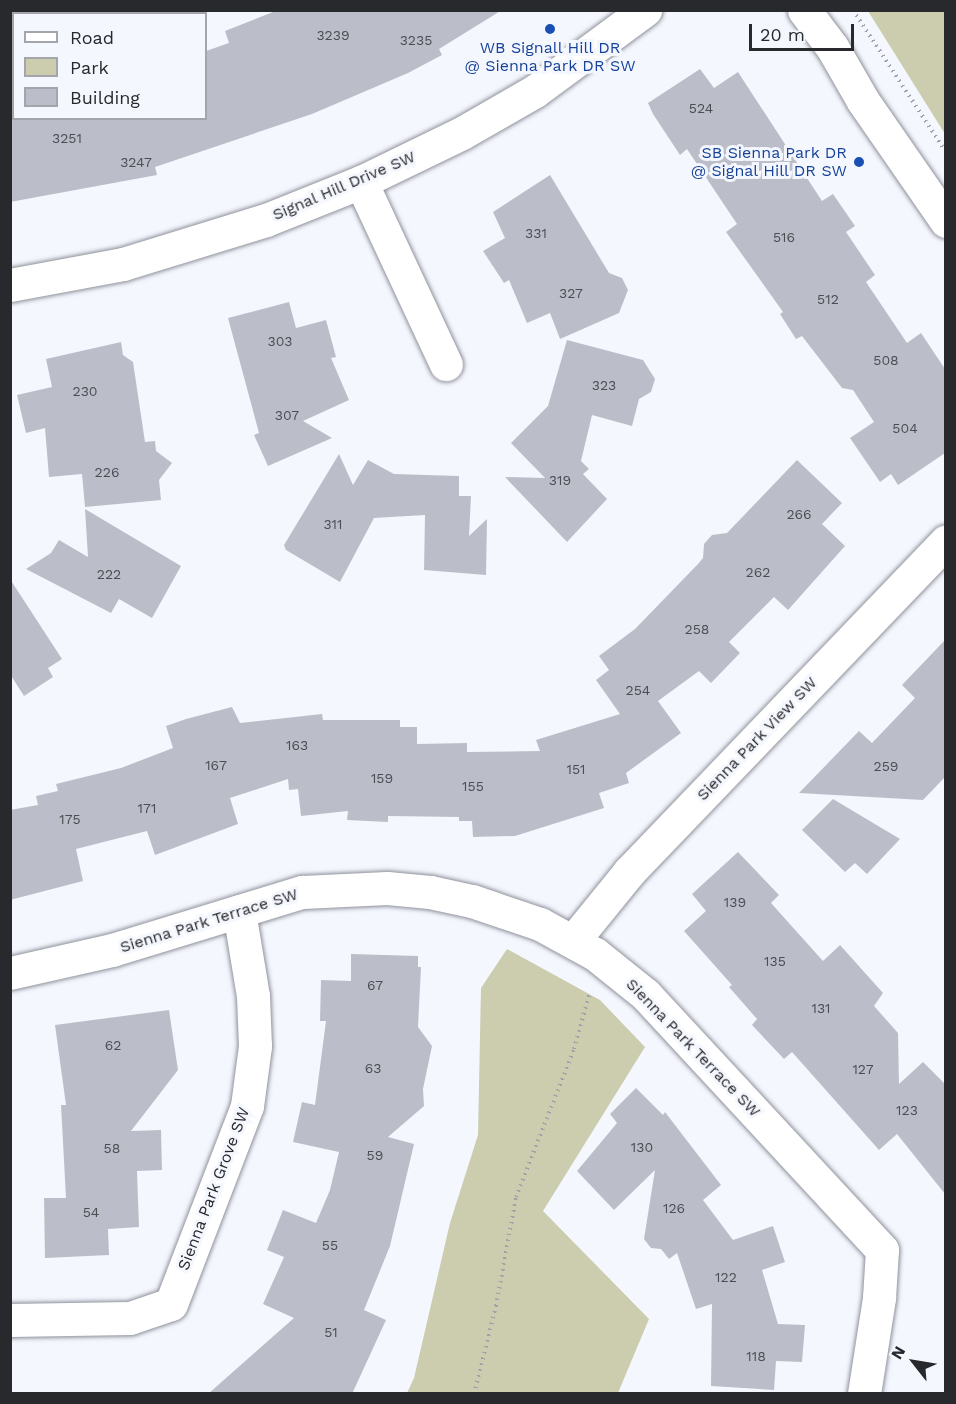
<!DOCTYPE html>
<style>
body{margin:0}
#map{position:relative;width:956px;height:1404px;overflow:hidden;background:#f5f7fe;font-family:"Work Sans",sans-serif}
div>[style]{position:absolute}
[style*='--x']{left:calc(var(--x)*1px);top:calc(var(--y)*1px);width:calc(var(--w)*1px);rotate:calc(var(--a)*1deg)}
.green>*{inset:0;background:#cbcdae}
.building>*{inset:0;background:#bbbec9}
.path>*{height:4px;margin-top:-2px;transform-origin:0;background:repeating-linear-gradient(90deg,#a0a2a8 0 1.5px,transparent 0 6px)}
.roads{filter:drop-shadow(0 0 2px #8f929c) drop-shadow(0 0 2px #8f929c)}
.minor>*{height:33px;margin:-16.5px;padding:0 16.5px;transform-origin:16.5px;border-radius:16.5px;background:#fff}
.dots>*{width:16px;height:16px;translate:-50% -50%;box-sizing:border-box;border:3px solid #f5f7fe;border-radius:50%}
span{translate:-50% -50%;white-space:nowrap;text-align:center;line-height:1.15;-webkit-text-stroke:6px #f5f7fe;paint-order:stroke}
.number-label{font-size:14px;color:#4d4e54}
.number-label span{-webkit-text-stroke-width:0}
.transit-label{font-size:16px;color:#164399}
.right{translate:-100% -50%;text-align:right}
.street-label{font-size:16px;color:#28292d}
.frame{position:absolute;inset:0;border:12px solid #28292d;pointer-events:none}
.legend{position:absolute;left:12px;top:12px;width:195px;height:108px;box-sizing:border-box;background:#f5f7fe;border:2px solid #a3a5aa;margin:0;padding:8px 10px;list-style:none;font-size:18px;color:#28292d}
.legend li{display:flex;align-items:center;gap:12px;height:30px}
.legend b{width:30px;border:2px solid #a3a5aa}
.north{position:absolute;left:884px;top:1332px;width:60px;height:60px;-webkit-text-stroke:4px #f5f7fe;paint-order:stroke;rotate:301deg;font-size:16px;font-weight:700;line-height:24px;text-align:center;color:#28292d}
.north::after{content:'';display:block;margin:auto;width:21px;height:27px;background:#28292d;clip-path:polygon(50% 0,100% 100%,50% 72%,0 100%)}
.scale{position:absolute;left:749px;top:24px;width:105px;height:27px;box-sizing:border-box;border:3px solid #28292d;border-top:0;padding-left:8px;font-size:18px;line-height:21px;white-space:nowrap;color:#28292d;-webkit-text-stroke:4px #f5f7fe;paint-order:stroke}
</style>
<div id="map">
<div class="green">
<div style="clip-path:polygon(868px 11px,945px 11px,945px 134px)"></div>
<div style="clip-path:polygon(507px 949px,600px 1000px,645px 1047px,543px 1211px,649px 1319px,618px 1393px,407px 1393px,414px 1378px,450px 1223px,478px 1135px,481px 988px)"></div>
</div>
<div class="building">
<div style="clip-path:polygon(278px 10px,502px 10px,439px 49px,442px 55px,408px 73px,312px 114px,155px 167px,157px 175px,10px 202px,10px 118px,206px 118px,206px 51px,229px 43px,225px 31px)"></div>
<div style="clip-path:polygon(700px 69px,714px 88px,738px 72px,822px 201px,833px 194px,855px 226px,846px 232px,875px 275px,866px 282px,907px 343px,921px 333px,945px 369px,945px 453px,898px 485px,891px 474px,880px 482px,850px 438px,874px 422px,853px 390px,842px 388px,802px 336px,796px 339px,780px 314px,783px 312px,726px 232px,737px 224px,687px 149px,680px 155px,653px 114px,648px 103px)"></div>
<div style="clip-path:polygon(550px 175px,609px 273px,622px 278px,628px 290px,619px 313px,560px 339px,550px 313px,527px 323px,509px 280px,504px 283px,483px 251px,505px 238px,493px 212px)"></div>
<div style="clip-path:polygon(289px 302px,296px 328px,326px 320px,336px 357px,331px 358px,349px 400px,303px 421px,332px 438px,268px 466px,254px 435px,259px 433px,228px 318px)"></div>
<div style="clip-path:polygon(567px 340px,643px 360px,655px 379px,651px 392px,639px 399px,632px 426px,592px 415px,581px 461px,589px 469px,583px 474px,607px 499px,567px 542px,505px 477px,545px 478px,511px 443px,548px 406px)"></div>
<div style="clip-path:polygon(121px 342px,123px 355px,133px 362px,145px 442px,155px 441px,156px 451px,172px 463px,159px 480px,161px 500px,85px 507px,82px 474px,49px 477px,45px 428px,26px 433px,17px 395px,52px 387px,46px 359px)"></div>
<div style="clip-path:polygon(339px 454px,353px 485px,368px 460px,394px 474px,459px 476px,459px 496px,471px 496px,469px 536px,487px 519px,486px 575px,424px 570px,425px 515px,374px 518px,340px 582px,286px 550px,284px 545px)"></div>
<div style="clip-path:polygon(797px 460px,842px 503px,822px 524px,845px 546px,788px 610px,774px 597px,729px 642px,740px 653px,711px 683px,699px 671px,658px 701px,681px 733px,626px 773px,629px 783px,599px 793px,604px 808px,515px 836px,473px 837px,472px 821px,459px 821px,459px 817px,388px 816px,388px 822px,347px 820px,348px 811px,301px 816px,298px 789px,289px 790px,288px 779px,230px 798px,238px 824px,155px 855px,147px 831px,76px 849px,83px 881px,10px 900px,10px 810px,38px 805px,36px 796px,58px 791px,56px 784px,121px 768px,173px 748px,166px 726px,186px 719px,232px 707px,240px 723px,322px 714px,323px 720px,400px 720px,400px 727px,417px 727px,417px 744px,467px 743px,467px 752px,540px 751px,536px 740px,620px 714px,596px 680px,609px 670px,599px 656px,635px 629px,698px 564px,703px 558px,704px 544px,712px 535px,727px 533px)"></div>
<div style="clip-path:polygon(85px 509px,181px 566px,152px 618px,119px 599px,111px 613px,26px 569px,51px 553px,59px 540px,88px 557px)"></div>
<div style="clip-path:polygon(10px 579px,62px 659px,48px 668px,53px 677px,24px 696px,10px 674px)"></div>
<div style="clip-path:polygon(945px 640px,945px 777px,923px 800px,799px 793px,859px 731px,872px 743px,915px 698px,902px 685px)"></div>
<div style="clip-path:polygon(833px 799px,900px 839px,867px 874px,855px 863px,845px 872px,802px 830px)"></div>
<div style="clip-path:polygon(738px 852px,779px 895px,771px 903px,823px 961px,840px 945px,883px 993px,874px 1006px,898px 1033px,899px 1084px,923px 1062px,945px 1084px,945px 1194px,897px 1134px,879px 1150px,792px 1052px,784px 1059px,752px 1025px,757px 1019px,729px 987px,732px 985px,684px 931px,706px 911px,692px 894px)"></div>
<div style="clip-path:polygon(351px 954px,418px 956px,418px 967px,421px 967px,418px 1027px,432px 1046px,423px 1089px,424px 1106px,388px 1137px,414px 1144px,390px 1246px,364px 1310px,386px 1320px,352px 1394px,208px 1394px,294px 1318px,263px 1304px,284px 1257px,267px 1250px,283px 1210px,316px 1223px,330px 1190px,339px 1152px,293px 1142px,302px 1102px,315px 1105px,326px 1021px,320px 1021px,321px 980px,351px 981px)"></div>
<div style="clip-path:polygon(169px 1010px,178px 1070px,131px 1131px,161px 1130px,162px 1170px,137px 1171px,139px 1227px,108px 1229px,109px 1255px,45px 1258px,44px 1198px,66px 1198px,61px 1105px,66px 1105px,55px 1025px)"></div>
<div style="clip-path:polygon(636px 1088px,663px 1115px,665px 1112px,721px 1185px,703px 1200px,733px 1240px,773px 1226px,785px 1262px,762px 1270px,778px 1324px,805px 1325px,802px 1362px,776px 1361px,774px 1390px,711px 1386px,712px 1304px,696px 1309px,677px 1253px,669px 1259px,661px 1249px,651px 1248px,644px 1239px,655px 1170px,614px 1210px,577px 1171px,617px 1123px,610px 1114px)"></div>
</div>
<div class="path">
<div style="--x:853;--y:10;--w:170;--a:56.8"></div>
<div style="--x:474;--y:1394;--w:91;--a:-76"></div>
<div style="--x:496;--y:1306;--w:111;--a:-79.6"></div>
<div style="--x:516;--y:1197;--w:159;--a:-68.6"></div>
<div style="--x:574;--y:1049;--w:59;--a:-74.3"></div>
</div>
<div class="roads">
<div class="minor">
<div style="--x:804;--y:10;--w:46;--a:52.9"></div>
<div style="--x:832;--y:47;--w:62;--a:60.1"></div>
<div style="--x:863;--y:101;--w:146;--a:55.3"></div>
<div style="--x:361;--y:182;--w:201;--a:65"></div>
<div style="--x:10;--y:285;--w:115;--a:-10.5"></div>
<div style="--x:123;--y:264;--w:150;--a:-17.1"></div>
<div style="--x:266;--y:220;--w:102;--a:-21.8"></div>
<div style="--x:361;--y:182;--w:112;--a:-25.9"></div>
<div style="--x:462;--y:133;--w:84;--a:-29.9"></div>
<div style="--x:535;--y:91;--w:137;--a:-36.4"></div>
<div style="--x:573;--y:941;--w:89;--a:-50.9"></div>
<div style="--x:629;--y:872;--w:458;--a:-46.2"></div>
<div style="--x:10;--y:973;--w:105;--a:-12.7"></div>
<div style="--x:112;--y:950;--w:199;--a:-17"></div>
<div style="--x:302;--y:892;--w:85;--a:-2.7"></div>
<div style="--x:387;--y:888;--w:43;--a:5.3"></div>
<div style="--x:430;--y:892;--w:43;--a:12.1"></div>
<div style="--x:472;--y:901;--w:72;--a:18.7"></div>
<div style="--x:540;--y:924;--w:63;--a:28.6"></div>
<div style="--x:595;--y:954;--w:64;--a:38.7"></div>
<div style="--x:645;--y:994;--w:349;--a:47.2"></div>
<div style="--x:882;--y:1250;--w:48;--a:93.6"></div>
<div style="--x:879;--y:1298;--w:97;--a:98.9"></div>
<div style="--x:10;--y:1320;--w:120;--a:-1"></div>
<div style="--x:130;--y:1318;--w:43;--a:-18.9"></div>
<div style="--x:171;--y:1304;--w:212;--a:-69"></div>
<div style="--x:247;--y:1106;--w:61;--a:-82.4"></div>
<div style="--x:255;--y:1046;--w:50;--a:-92.3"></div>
<div style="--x:253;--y:996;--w:86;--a:-99.4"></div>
</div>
</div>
<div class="dots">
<div style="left:550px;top:29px;background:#1a4fb4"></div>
<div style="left:859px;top:162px;background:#1a4fb4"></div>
</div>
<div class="number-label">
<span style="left:333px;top:35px">3239</span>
<span style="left:416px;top:40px">3235</span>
<span style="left:701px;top:108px">524</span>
<span style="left:67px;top:138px">3251</span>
<span style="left:136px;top:162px">3247</span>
<span style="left:536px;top:233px">331</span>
<span style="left:784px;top:237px">516</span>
<span style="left:571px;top:293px">327</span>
<span style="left:828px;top:299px">512</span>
<span style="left:280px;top:341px">303</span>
<span style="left:886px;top:360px">508</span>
<span style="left:604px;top:385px">323</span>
<span style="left:85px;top:391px">230</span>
<span style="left:287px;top:415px">307</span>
<span style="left:905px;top:428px">504</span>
<span style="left:107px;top:472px">226</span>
<span style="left:560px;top:480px">319</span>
<span style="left:799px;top:514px">266</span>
<span style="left:333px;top:524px">311</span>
<span style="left:758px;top:572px">262</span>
<span style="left:109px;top:574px">222</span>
<span style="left:697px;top:629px">258</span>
<span style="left:638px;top:690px">254</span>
<span style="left:297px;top:745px">163</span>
<span style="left:216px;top:765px">167</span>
<span style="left:886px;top:766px">259</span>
<span style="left:576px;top:769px">151</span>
<span style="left:382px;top:778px">159</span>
<span style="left:473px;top:786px">155</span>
<span style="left:147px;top:808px">171</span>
<span style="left:70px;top:819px">175</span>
<span style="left:735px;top:902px">139</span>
<span style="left:775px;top:961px">135</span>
<span style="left:375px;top:985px">67</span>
<span style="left:821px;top:1008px">131</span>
<span style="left:113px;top:1045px">62</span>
<span style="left:373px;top:1068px">63</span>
<span style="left:863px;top:1069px">127</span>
<span style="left:907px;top:1110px">123</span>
<span style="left:642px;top:1147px">130</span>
<span style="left:112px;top:1148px">58</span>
<span style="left:375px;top:1155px">59</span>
<span style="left:674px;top:1208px">126</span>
<span style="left:91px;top:1212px">54</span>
<span style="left:330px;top:1245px">55</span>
<span style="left:726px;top:1277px">122</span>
<span style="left:331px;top:1332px">51</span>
<span style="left:756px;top:1356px">118</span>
</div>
<div class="transit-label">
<span style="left:550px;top:57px">WB Signall Hill DR<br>@ Sienna Park DR SW</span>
<span class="right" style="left:847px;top:162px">SB Sienna Park DR<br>@ Signal Hill DR SW</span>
</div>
<div class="street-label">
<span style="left:344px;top:186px;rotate:-23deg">Signal Hill Drive SW</span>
<span style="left:757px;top:739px;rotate:-46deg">Sienna Park View SW</span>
<span style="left:209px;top:921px;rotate:-17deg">Sienna Park Terrace SW</span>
<span style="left:693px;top:1048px;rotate:46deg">Sienna Park Terrace SW</span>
<span style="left:214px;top:1189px;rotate:-69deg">Sienna Park Grove SW</span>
</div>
<div class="frame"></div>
<ul class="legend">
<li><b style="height:8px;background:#fff"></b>Road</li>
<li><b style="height:16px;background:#cbcdae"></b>Park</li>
<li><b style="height:16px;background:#bbbec9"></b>Building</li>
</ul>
<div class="north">N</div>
<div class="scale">20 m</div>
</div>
